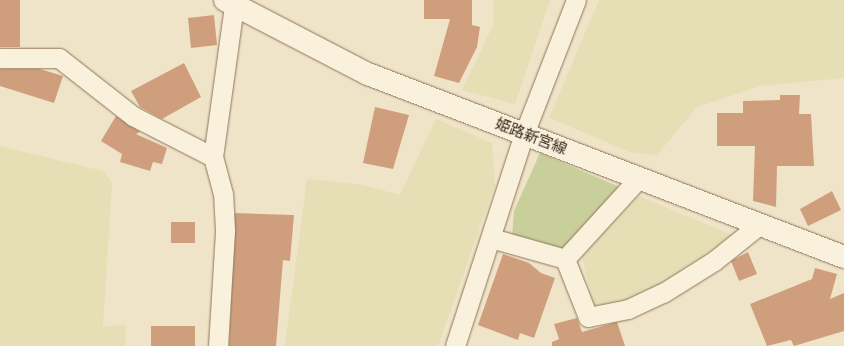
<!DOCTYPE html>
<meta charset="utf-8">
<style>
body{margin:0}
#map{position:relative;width:844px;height:346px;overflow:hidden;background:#f0e4c8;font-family:Spectral,"Noto Sans JP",serif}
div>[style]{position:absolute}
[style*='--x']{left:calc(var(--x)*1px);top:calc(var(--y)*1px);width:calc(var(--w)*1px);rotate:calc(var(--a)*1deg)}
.farmland>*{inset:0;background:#e6deb5}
.green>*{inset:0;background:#c9cf9b}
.building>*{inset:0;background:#cf9f7d}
.roads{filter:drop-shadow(0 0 1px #8d765c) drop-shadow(0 0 1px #8d765c)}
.street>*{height:19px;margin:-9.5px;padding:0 9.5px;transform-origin:9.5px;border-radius:9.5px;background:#faf1dc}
.secondary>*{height:22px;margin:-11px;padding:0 11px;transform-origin:11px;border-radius:11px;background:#faf1dc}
span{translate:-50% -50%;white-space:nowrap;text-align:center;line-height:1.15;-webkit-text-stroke:3px #f7eed8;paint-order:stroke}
.street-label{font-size:15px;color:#3d2e20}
</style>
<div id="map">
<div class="farmland">
<div style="clip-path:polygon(493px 0,550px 0,515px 104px,462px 90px,494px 23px)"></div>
<div style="clip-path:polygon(599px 0,844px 0,844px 78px,760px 86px,697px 107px,657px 155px,633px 153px,549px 118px)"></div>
<div style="clip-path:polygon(436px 119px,492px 143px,495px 185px,438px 346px,285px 346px,307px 179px,363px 185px,400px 195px)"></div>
<div style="clip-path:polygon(0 146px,103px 171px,112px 183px,103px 326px,125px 325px,125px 346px,0 346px)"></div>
<div style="clip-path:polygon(639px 196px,734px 236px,658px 287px,622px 303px,594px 309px,582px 257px,590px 244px)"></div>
</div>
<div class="green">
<div style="clip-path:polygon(540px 153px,622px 188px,561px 250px,512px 237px,514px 211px)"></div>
</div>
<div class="building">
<div style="clip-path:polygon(0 0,20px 0,20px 47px,0 47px)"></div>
<div style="clip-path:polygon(424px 0,472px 0,472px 25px,480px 27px,477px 47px,459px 83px,434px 76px,450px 19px,424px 19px)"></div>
<div style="clip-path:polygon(214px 15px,217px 45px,191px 48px,188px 18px)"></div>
<div style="clip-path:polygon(184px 63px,201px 97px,162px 119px,140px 107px,131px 91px)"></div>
<div style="clip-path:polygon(0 69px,40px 69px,63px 76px,54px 103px,0 86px)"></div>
<div style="clip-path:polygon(780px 95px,800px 95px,799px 114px,811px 114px,814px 166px,777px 166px,776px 207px,753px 201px,755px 146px,717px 146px,717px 113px,743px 113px,743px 101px,780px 100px)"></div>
<div style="clip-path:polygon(375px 107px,409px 115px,393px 169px,363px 163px)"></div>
<div style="clip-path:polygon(116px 116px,140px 132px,136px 134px,167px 148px,162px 164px,153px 162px,150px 171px,120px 162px,122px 154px,101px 141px)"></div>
<div style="clip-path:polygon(832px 191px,841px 210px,808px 226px,800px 209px)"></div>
<div style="clip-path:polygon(235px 213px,294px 215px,290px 261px,283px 260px,276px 346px,229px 346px)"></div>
<div style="clip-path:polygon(171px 222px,195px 222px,195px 243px,171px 243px)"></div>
<div style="clip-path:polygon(748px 252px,757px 274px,739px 281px,731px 261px)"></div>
<div style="clip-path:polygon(503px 254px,529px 263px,541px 273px,555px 278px,534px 338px,520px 333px,518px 340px,478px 325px)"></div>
<div style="clip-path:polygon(815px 268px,837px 274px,830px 299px,844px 293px,844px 331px,794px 346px,791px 340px,767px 346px,750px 304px,812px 279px)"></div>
<div style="clip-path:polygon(577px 318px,582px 332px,617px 322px,625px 346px,552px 346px,552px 342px,559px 339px,554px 324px)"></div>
<div style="clip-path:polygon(151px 326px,195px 326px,195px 346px,151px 346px)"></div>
</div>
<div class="roads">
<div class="street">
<div style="--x:0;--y:58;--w:59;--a:0"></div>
<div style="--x:59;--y:58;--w:94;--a:38.1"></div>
<div style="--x:133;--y:116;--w:90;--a:27.1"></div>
<div style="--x:491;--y:238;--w:77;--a:15.8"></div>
<div style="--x:565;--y:259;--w:62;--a:68.4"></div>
<div style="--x:588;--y:317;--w:41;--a:-11.3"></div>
<div style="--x:628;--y:309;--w:38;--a:-25"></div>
<div style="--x:663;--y:293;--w:60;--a:-32.1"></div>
<div style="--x:714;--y:261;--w:58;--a:-38.7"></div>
<div style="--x:565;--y:259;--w:110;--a:-47.6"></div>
<div style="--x:218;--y:346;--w:116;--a:-86.5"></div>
<div style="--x:225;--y:230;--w:36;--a:-93"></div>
<div style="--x:223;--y:194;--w:38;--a:-105"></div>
<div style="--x:213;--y:157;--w:153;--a:-82.1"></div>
<div style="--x:455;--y:346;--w:223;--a:-72"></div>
<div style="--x:524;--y:134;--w:144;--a:-68.8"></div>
</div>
<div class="secondary">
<div style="--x:225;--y:0;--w:161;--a:27.4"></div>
<div style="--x:368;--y:74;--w:510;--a:21.03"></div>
</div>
</div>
<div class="street-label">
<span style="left:531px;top:137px;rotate:21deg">姫路新宮線</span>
</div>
</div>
